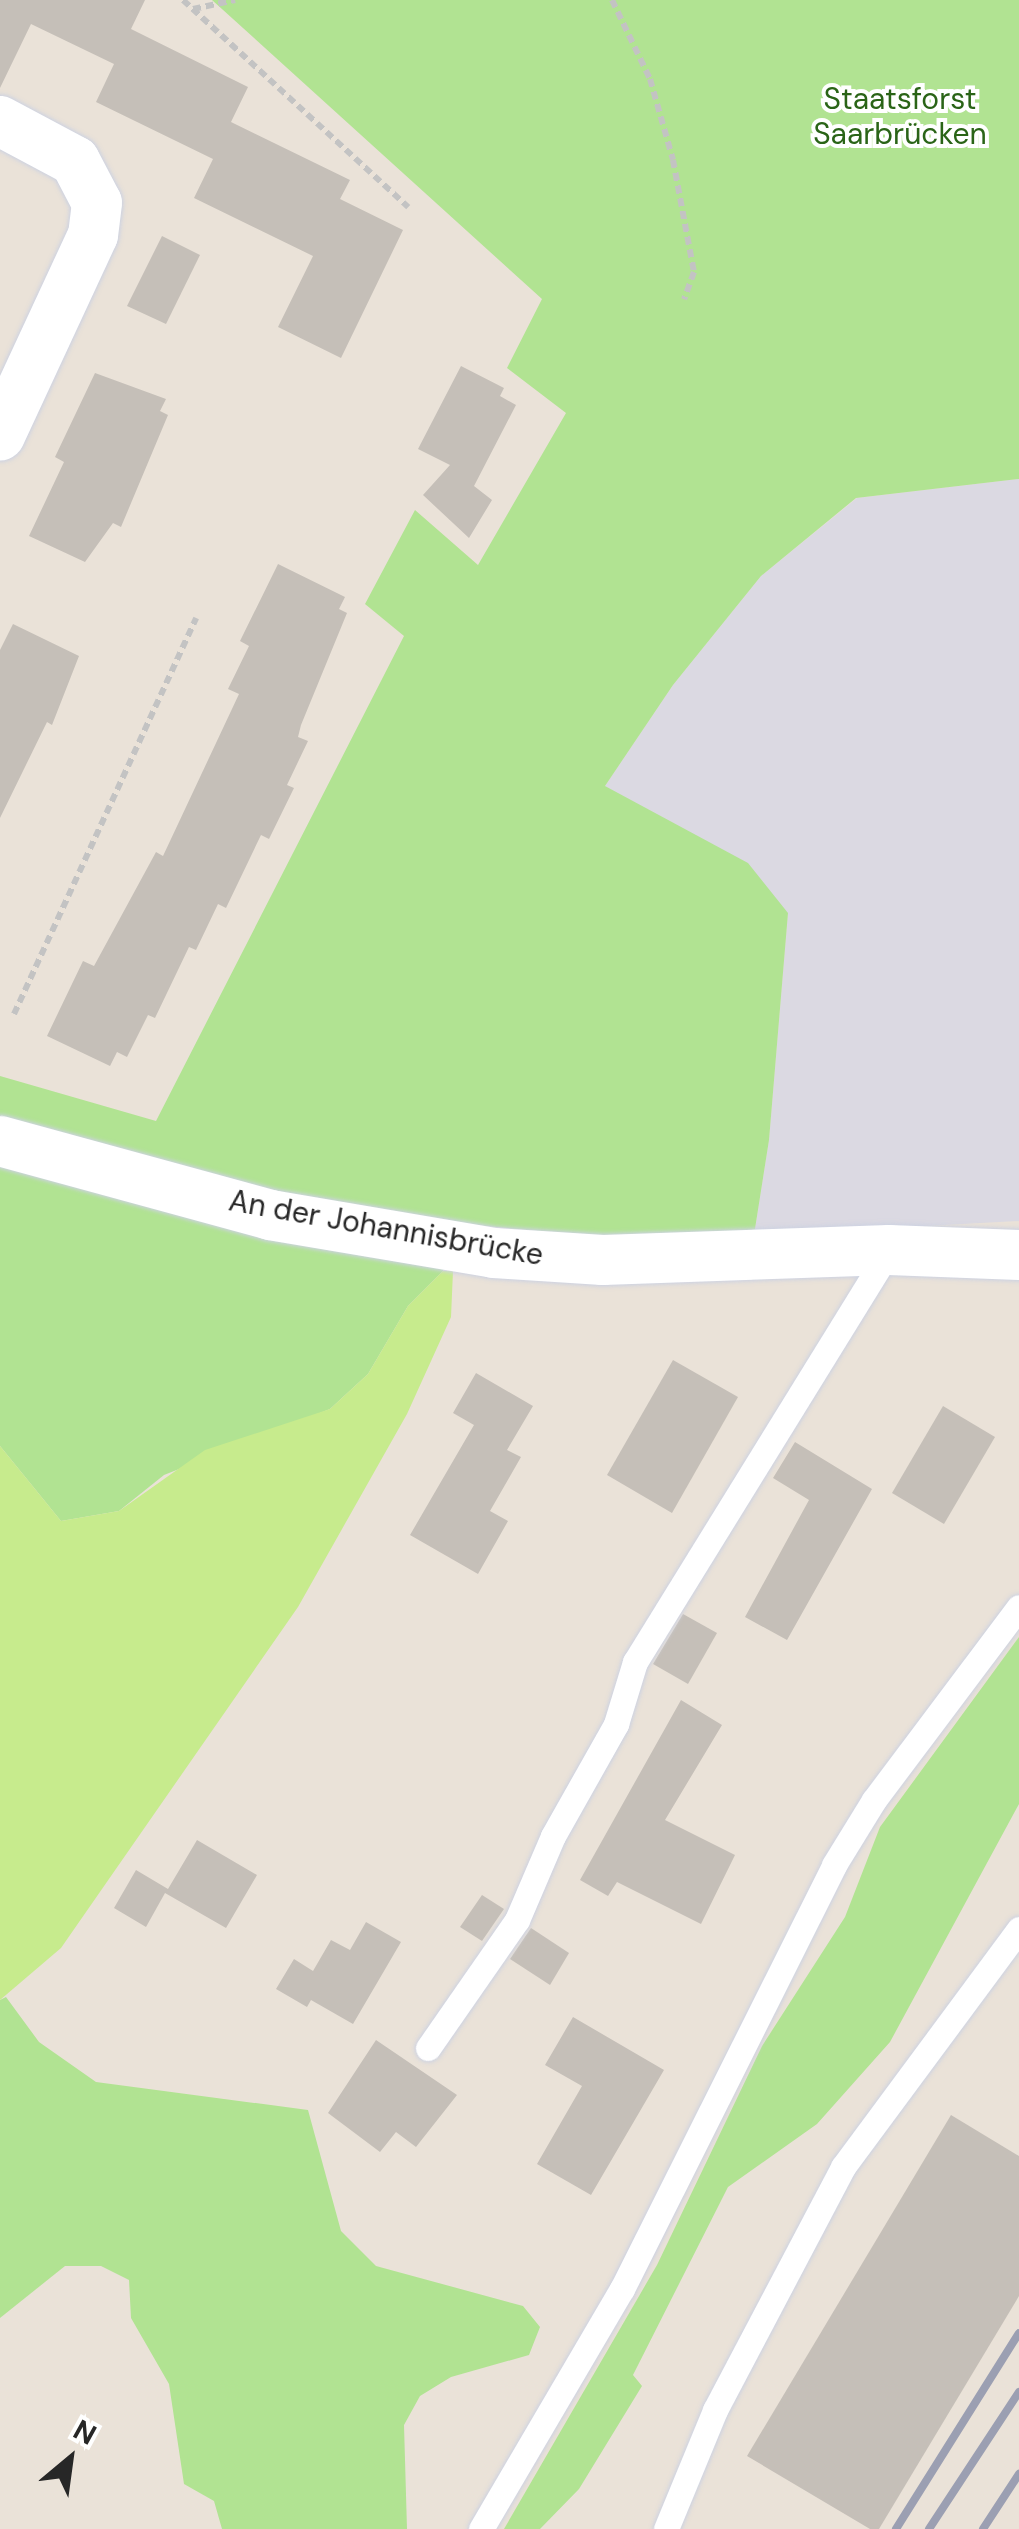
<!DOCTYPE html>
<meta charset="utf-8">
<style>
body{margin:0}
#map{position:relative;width:1019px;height:2529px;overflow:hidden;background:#eae2d8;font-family:"DM Sans",sans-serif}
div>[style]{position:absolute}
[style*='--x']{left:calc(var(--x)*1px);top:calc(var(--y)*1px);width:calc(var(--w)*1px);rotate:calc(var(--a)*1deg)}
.industrial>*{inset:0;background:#dbd9e2}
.green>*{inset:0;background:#b1e392}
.pitch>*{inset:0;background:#c7eb8d}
.building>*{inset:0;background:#c5bfb8}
.path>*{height:6px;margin-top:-3px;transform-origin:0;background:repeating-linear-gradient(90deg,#c3c3c3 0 8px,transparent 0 13px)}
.roads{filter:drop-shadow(0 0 2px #cdd2e1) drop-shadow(0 0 2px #cdd2e1)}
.service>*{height:25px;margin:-12.5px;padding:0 12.5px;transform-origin:12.5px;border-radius:12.5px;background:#fff}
.minor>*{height:50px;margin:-25px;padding:0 25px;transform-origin:25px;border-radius:25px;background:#fff}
.rail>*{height:8px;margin:-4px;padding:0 4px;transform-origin:4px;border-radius:4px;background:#9b9fb2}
span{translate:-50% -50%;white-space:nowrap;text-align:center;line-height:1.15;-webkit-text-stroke:8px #fff;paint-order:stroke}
.park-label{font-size:30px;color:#2a6417}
.street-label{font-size:30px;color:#272727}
.north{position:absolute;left:20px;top:2409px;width:100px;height:100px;-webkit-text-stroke:8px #fff;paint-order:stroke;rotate:29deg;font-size:28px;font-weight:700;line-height:40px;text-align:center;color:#272727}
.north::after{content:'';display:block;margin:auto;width:35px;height:45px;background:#272727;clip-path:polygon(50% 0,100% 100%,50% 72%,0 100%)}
</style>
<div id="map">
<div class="industrial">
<div style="clip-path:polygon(1019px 479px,1019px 1221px,754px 1235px,769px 1140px,788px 913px,605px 786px,673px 685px,761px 576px,857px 498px)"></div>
</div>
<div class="green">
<div style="clip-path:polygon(212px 0,1019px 0,1019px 479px,856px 498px,761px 576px,673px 685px,605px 786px,748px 863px,788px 913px,769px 1140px,754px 1235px,613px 1238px,453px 1223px,443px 1271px,408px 1306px,368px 1374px,330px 1409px,164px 1475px,119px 1511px,61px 1521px,0 1446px,0 1076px,156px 1121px,404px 636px,365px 604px,415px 510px,478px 565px,566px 413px,507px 368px,542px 299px)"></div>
<div style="clip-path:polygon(1019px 1637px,1019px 1804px,890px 2042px,817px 2124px,728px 2187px,633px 2375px,642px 2386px,579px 2489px,540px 2529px,504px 2529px,657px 2265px,762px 2046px,845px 1917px,880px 1827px)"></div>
<div style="clip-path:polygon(6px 1997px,39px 2042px,96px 2082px,308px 2110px,341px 2231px,376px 2266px,523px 2306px,540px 2327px,529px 2355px,451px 2377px,420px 2396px,404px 2425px,407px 2529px,222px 2529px,214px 2501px,184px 2484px,169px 2384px,131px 2318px,129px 2280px,101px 2266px,65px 2266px,0 2318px,0 2000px)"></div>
</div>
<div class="pitch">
<div style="clip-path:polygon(443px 1271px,453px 1271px,451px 1317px,407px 1414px,298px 1607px,61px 1948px,0 2000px,0 1446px,61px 1521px,119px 1511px,205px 1450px,330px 1409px,368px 1374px,408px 1306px)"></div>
</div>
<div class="building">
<div style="clip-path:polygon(0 0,145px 0,131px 29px,248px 87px,231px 122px,350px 180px,340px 199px,403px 230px,341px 358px,278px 327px,313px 256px,194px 198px,213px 159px,96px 102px,114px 64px,31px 24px,0 88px)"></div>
<div style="clip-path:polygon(162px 236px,200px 255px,166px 324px,127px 306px)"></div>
<div style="clip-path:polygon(461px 366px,504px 388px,500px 396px,516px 405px,474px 486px,492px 500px,469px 538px,423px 495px,450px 465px,418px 449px)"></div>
<div style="clip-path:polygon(95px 373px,166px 399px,160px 411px,168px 415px,121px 527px,113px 523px,85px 562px,29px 536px,64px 462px,55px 457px)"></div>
<div style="clip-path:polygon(278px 564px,345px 597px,339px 609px,347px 613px,301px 725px,298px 737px,308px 741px,287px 785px,294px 788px,269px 839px,261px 835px,226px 908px,218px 904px,196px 950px,189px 947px,155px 1018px,148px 1015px,127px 1057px,117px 1052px,110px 1066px,47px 1036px,83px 961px,94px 966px,156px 852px,163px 856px,239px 694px,228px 689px,249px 646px,240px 641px)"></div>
<div style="clip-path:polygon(13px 624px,79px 656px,52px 725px,47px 722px,0 818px,0 650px)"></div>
<div style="clip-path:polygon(673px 1360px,738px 1397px,672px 1513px,607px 1475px)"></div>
<div style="clip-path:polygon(476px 1373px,533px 1406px,507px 1450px,521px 1457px,490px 1511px,508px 1521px,478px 1574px,410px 1535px,474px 1425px,453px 1413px)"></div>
<div style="clip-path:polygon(943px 1406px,995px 1437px,944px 1524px,892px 1493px)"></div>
<div style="clip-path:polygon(795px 1442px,872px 1489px,787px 1640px,745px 1617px,809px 1500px,773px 1478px)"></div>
<div style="clip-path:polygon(683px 1614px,717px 1633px,688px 1684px,653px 1664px)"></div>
<div style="clip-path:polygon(681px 1700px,722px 1725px,665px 1820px,735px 1855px,701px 1924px,617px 1882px,608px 1896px,580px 1880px)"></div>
<div style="clip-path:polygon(197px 1840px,257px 1875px,226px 1928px,165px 1893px,146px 1927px,114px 1908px,136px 1870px,168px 1889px)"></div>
<div style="clip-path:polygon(482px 1895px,504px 1909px,482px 1941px,460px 1927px)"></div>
<div style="clip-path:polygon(366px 1922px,401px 1942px,353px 2024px,311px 2000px,307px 2007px,276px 1989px,294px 1959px,313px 1971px,331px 1940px,350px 1950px)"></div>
<div style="clip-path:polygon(531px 1928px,569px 1953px,550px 1985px,510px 1959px)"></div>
<div style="clip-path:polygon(573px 2017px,664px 2070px,591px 2195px,537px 2164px,582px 2086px,545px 2065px)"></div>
<div style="clip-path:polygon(376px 2040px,457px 2095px,416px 2147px,396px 2132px,380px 2152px,328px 2113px)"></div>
<div style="clip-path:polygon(951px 2115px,1019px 2156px,1019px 2296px,879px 2529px,870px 2529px,747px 2456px)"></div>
</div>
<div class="path">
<div style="--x:183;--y:0;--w:306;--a:42.6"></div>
<div style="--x:612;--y:0;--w:88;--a:64.3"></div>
<div style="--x:650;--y:79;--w:84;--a:74.1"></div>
<div style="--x:673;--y:160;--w:114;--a:79.4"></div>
<div style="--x:694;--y:272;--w:29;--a:110"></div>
<div style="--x:193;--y:9;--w:43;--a:-12.1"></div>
<div style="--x:14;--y:1014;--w:436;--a:-65.3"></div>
</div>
<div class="roads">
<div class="service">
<div style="--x:428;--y:2048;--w:156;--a:-55.2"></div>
<div style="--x:517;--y:1920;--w:91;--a:-66.8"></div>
<div style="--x:553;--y:1836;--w:129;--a:-60.6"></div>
<div style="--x:616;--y:1724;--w:65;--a:-73"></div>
<div style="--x:635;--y:1662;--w:484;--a:-58.3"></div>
<div style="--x:481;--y:2529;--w:278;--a:-59.6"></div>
<div style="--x:622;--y:2289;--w:474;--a:-63.4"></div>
<div style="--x:834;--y:1865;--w:76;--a:-58.4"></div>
<div style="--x:874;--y:1800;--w:241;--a:-53.1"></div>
<div style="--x:666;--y:2529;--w:129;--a:-67.6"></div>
<div style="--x:715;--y:2410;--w:275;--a:-62.2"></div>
<div style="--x:843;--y:2167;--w:296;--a:-53.5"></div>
</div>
<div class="minor">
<div style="--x:0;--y:121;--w:85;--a:28.1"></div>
<div style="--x:75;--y:161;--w:47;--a:62.4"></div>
<div style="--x:97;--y:203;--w:32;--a:97"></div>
<div style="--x:93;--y:235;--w:221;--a:114.9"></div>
<div style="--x:0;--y:1141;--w:280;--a:15.3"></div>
<div style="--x:270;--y:1215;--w:227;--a:9.6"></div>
<div style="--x:494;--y:1253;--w:109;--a:3.7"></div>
<div style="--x:603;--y:1260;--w:286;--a:-2"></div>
<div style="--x:889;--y:1250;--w:130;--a:2.2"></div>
</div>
</div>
<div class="rail">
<div style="--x:896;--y:2529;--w:231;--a:-57.9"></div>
<div style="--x:929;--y:2529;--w:164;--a:-56.7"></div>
<div style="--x:983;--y:2529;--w:66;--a:-56.8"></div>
</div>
<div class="park-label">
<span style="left:900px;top:116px">Staatsforst<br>Saarbrücken</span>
</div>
<div class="street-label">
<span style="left:386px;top:1228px;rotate:10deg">An der Johannisbrücke</span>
</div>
<div class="north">N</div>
</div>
